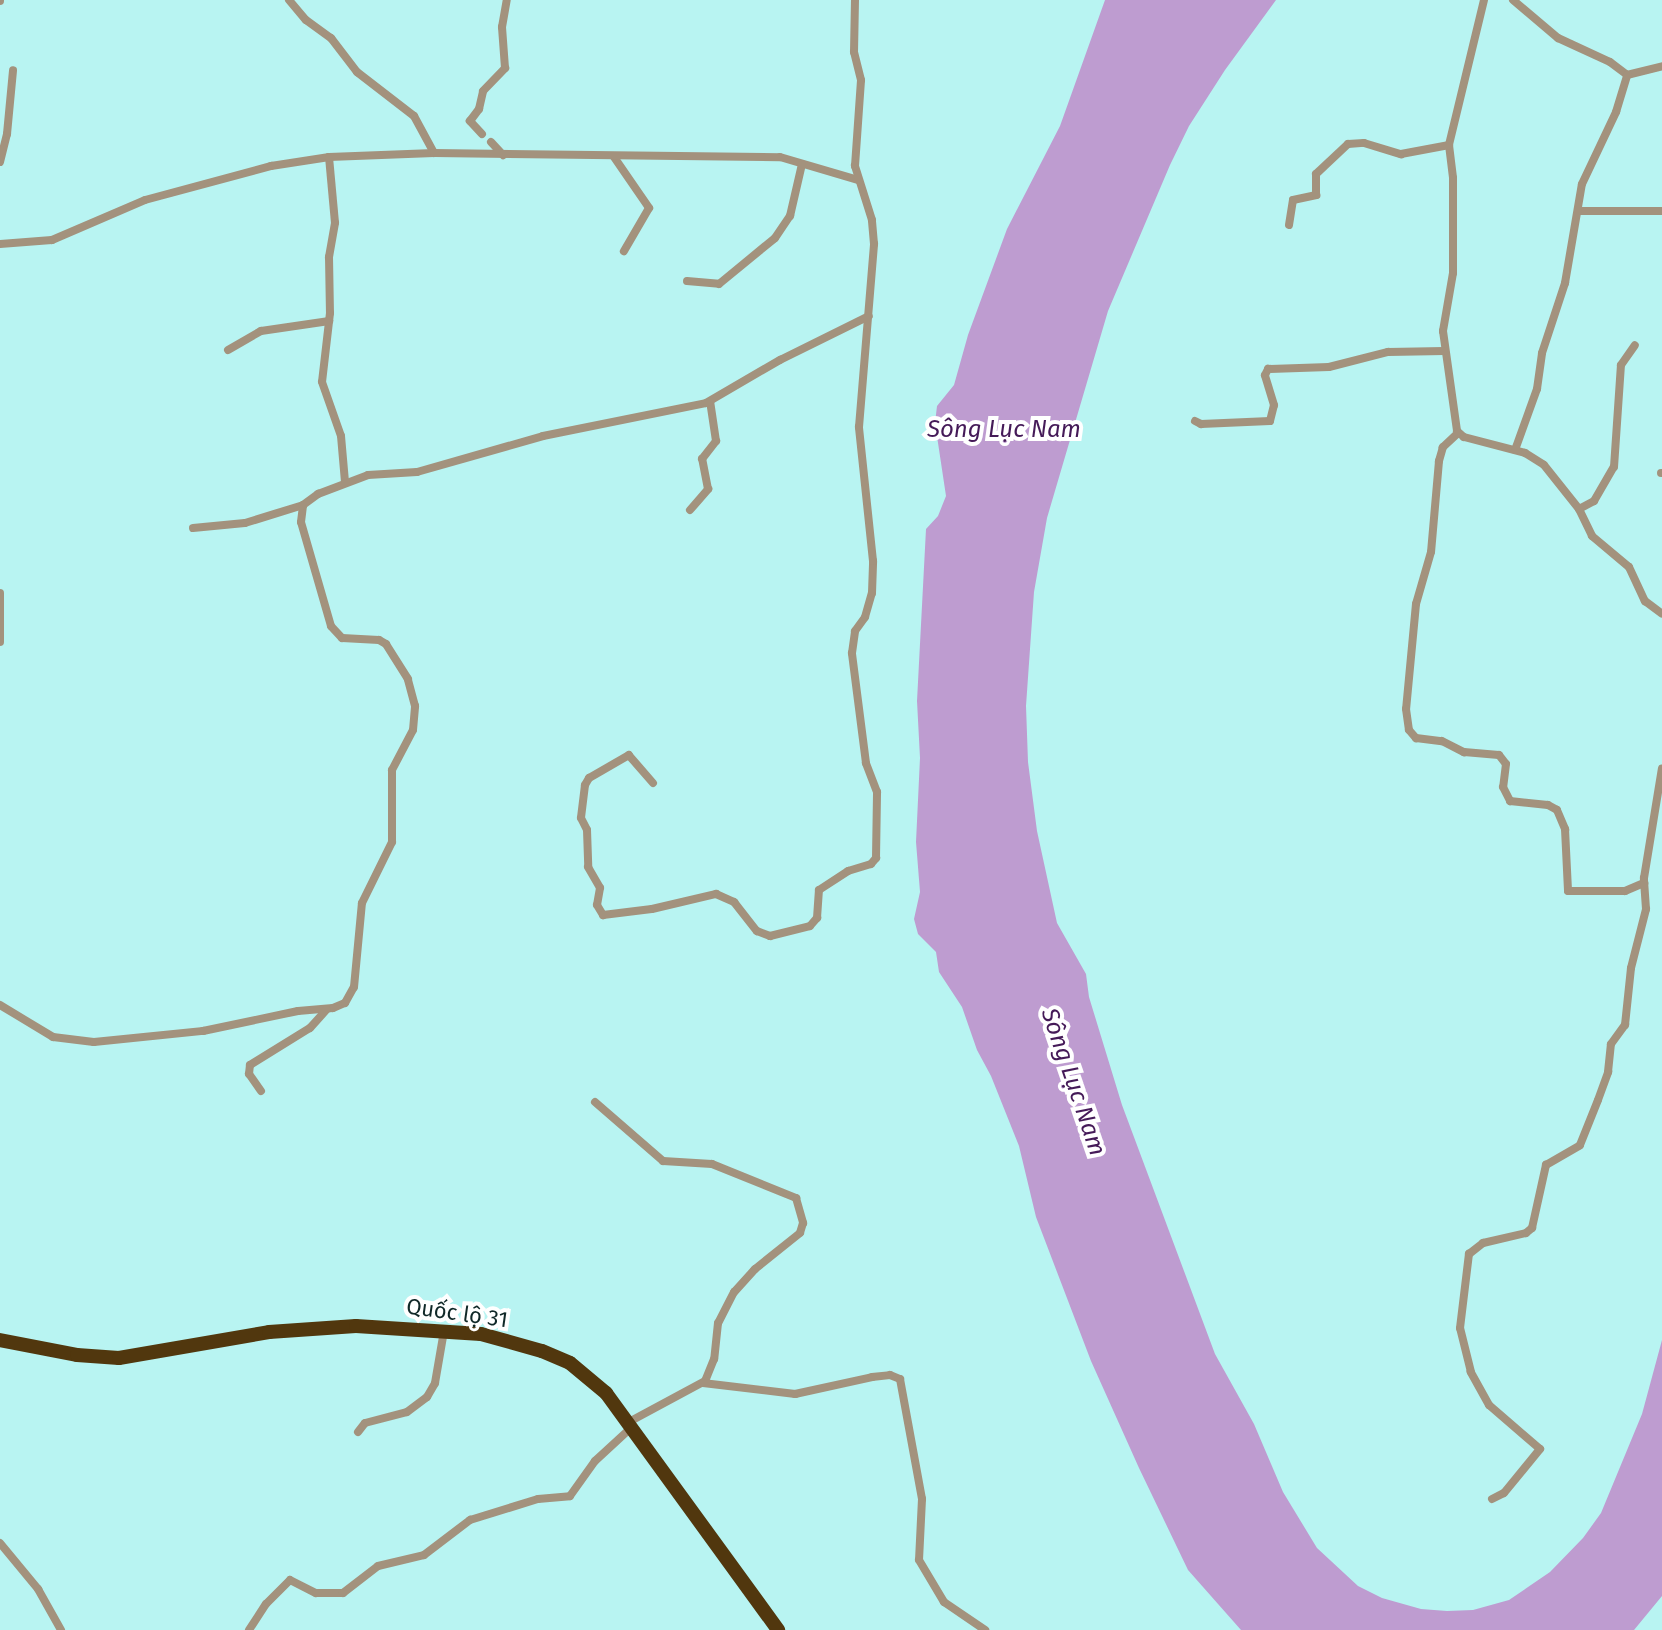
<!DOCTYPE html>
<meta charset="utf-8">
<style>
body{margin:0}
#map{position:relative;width:1662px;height:1630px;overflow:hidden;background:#b8f4f2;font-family:"Fira Sans",sans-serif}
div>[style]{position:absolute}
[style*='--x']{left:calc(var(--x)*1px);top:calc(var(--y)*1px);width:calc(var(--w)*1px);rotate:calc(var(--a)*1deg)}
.water>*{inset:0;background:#be9cd0}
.street>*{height:8px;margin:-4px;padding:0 4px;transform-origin:4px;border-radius:4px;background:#a3927d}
.highway>*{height:14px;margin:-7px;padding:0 7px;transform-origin:7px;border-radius:7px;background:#51370e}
span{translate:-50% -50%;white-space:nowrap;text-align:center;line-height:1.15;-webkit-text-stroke:8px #fff;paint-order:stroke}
.street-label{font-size:22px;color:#102828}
.water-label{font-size:24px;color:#451a58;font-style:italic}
</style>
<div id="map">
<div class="water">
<div style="clip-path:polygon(1105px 0,1276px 0,1225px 70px,1189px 126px,1170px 165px,1108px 311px,1047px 518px,1034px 592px,1026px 706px,1028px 762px,1037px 831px,1057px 923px,1086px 974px,1089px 997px,1122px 1105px,1215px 1354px,1254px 1424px,1283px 1492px,1317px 1548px,1358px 1586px,1382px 1598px,1421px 1609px,1447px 1611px,1473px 1610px,1509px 1600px,1550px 1572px,1583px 1538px,1601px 1513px,1642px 1414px,1662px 1340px,1662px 1596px,1634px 1630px,1241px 1630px,1188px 1570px,1139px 1468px,1091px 1361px,1036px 1217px,1019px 1146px,991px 1076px,977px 1050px,962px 1007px,939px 972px,936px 952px,918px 934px,914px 919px,920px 892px,916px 842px,920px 758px,917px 701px,926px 529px,938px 516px,946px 496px,935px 423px,937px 406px,954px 385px,968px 335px,1007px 229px,1060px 126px)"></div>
</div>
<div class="street">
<div style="--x:289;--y:0;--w:26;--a:50"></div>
<div style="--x:306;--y:20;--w:31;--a:36"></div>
<div style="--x:331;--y:38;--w:43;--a:52.6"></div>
<div style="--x:357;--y:72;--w:72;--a:37.7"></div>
<div style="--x:414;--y:116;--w:42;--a:61.6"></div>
<div style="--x:1484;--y:0;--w:149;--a:103.6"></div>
<div style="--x:1449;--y:145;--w:33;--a:83"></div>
<div style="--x:1453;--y:178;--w:95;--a:90"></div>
<div style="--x:1453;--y:273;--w:59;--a:99.8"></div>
<div style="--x:1443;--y:331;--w:101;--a:82"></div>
<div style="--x:1457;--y:431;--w:9;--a:41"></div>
<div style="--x:1464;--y:437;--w:63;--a:14.7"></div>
<div style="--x:1525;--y:453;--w:22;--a:32"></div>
<div style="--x:1544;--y:465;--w:56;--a:51.5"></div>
<div style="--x:1579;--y:509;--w:30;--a:64"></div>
<div style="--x:1592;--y:536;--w:48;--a:40"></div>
<div style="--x:1629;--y:567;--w:38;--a:65"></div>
<div style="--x:1645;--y:601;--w:21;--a:37"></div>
<div style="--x:1513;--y:0;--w:59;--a:40.2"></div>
<div style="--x:1558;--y:38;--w:57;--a:24.8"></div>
<div style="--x:1610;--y:62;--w:21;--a:37"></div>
<div style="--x:1627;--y:75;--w:36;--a:-14"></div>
<div style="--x:0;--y:1;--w:1;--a:-90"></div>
<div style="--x:482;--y:134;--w:18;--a:-133"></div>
<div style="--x:470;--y:121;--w:15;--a:-53"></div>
<div style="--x:479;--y:109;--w:18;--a:-77"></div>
<div style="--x:483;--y:91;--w:32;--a:-46"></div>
<div style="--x:505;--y:68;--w:41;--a:-94.2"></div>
<div style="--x:502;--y:27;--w:27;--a:-80"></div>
<div style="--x:491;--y:142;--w:18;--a:47"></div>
<div style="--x:329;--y:157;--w:66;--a:84.8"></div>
<div style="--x:335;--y:223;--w:35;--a:100"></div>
<div style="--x:329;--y:257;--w:56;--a:89"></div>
<div style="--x:330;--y:313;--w:69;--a:96.6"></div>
<div style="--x:322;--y:382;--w:57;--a:70.6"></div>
<div style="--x:341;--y:436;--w:46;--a:85"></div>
<div style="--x:614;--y:157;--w:62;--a:55.5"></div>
<div style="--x:649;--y:208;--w:50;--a:120.2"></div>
<div style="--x:0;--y:162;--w:29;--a:-76"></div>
<div style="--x:7;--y:134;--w:64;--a:-84.6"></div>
<div style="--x:1580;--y:211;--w:82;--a:0"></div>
<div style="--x:1289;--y:225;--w:25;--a:-81"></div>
<div style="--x:1293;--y:200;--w:24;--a:-12"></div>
<div style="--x:1316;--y:195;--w:21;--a:-90"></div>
<div style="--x:1316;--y:174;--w:44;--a:-43.2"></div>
<div style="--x:1348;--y:144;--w:16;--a:-4"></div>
<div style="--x:1364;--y:143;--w:39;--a:17"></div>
<div style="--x:1401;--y:154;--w:49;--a:-10.6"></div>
<div style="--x:0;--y:244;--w:52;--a:-4.4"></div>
<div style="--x:52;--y:240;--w:101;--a:-23.3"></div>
<div style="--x:145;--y:200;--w:131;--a:-15.1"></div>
<div style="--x:271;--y:166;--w:59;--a:-8.8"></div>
<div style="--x:329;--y:157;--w:105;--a:-2.2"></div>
<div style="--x:434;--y:153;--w:346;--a:0.7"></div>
<div style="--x:780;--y:157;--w:81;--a:16.4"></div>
<div style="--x:687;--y:281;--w:32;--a:5"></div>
<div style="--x:719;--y:284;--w:72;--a:-39.4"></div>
<div style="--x:775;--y:238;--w:27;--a:-56"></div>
<div style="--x:790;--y:216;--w:53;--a:-77"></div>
<div style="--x:228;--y:350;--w:38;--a:-30"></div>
<div style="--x:261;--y:331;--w:69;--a:-8.4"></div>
<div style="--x:1195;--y:421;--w:7;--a:27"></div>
<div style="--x:1201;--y:424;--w:69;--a:-2.5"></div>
<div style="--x:1270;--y:421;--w:16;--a:-76"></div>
<div style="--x:1274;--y:405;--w:31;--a:-107"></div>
<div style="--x:1265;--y:375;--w:7;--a:-63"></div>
<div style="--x:1268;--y:369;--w:61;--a:-1.9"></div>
<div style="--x:1329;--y:367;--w:61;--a:-14.3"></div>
<div style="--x:1388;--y:352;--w:56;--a:-1"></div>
<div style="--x:1458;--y:433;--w:21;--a:137"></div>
<div style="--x:1443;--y:447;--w:15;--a:106"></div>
<div style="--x:1439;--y:461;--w:91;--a:95"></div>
<div style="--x:1431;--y:552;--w:54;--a:106.1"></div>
<div style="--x:1416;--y:604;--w:105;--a:95.4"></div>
<div style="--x:1406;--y:709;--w:21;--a:82"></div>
<div style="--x:1409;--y:730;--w:11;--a:49"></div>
<div style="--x:1416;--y:738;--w:26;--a:7"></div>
<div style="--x:1442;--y:741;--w:25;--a:27"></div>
<div style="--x:1464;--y:752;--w:35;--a:5"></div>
<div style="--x:1499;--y:755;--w:11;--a:52"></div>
<div style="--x:1506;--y:764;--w:23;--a:97"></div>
<div style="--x:1503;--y:787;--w:16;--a:63"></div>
<div style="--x:1510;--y:801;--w:38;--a:6"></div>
<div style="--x:1548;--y:805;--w:10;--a:29"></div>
<div style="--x:1557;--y:810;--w:21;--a:67"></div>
<div style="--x:1565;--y:829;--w:62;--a:87.2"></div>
<div style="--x:1568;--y:891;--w:57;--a:0"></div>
<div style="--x:1625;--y:891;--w:21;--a:-23"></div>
<div style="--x:1515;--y:450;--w:65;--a:-70.2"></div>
<div style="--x:1537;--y:389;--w:36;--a:-82"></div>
<div style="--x:1542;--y:353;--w:74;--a:-71.8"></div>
<div style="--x:1565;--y:283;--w:100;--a:-80.3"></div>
<div style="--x:1582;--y:184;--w:80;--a:-64.7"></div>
<div style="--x:1616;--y:112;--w:39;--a:-73"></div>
<div style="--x:1661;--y:473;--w:1;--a:0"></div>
<div style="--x:1579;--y:509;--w:17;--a:-28"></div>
<div style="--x:1594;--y:501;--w:39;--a:-60"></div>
<div style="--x:1614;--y:467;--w:102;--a:-86.1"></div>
<div style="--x:1621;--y:365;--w:24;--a:-55"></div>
<div style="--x:690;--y:510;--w:28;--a:-49"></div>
<div style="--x:708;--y:489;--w:31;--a:-101"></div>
<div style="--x:702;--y:459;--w:23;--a:-52"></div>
<div style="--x:716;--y:441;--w:40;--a:-98.5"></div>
<div style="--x:193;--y:528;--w:52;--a:-5.5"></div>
<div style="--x:245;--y:523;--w:61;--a:-17.2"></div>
<div style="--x:0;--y:593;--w:49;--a:90"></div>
<div style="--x:653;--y:783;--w:37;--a:-131"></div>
<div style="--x:629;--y:755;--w:46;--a:150.1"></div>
<div style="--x:589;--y:778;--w:8;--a:120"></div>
<div style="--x:585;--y:785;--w:33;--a:97"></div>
<div style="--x:581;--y:818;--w:13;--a:63"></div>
<div style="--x:587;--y:830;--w:37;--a:88"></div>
<div style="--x:588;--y:867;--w:24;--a:60"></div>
<div style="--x:600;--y:888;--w:17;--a:100"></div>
<div style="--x:597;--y:905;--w:12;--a:59"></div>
<div style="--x:603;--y:915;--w:49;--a:-7"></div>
<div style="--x:652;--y:909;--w:66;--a:-13.2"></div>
<div style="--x:716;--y:894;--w:20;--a:24"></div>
<div style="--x:734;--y:902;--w:37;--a:52"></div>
<div style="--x:757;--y:931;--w:14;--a:21"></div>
<div style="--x:770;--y:936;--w:41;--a:-14"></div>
<div style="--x:810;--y:926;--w:11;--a:-49"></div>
<div style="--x:817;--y:918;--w:28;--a:-86"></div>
<div style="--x:819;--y:890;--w:35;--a:-33"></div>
<div style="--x:848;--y:871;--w:24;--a:-17"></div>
<div style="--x:871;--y:864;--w:8;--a:-50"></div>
<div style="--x:876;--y:858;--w:66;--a:-89.1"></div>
<div style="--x:877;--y:792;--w:31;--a:-111"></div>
<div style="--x:866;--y:763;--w:111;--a:-97.3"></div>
<div style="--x:852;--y:653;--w:22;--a:-82"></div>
<div style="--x:855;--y:631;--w:17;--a:-54"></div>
<div style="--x:865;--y:617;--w:25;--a:-74"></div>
<div style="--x:872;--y:593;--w:32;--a:-88"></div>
<div style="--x:873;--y:561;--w:135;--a:-96"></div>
<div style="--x:859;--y:427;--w:184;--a:-85.3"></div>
<div style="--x:874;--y:244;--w:24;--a:-95"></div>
<div style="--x:872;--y:220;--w:57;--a:-107.5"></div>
<div style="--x:855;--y:166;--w:86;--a:-86"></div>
<div style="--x:861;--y:80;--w:29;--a:-104"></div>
<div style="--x:854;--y:52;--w:52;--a:-88.9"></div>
<div style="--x:0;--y:1005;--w:62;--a:31.1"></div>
<div style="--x:53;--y:1037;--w:41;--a:7"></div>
<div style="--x:94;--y:1042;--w:110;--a:-5.8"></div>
<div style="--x:203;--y:1031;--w:97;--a:-11.9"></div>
<div style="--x:298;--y:1011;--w:35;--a:-5"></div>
<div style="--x:333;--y:1008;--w:13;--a:-23"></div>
<div style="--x:345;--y:1003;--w:18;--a:-61"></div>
<div style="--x:354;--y:987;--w:84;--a:-84.6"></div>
<div style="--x:362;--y:903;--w:68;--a:-63.8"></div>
<div style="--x:392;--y:842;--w:72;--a:-90"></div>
<div style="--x:392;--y:770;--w:45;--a:-62.3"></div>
<div style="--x:413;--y:730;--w:24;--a:-85"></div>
<div style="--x:415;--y:706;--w:28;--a:-105"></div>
<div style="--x:408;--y:679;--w:41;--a:-122.2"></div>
<div style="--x:386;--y:644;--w:8;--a:-150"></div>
<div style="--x:379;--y:640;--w:37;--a:-177"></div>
<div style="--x:342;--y:638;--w:16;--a:-133"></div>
<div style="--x:331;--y:626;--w:108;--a:-106.1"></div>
<div style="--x:301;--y:522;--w:17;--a:-83"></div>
<div style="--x:303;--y:505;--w:19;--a:-36"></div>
<div style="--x:318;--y:494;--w:53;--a:-20.8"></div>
<div style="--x:368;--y:475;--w:49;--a:-3.5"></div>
<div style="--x:417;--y:472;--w:131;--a:-15.9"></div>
<div style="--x:543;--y:436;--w:166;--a:-11.4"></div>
<div style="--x:706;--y:403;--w:86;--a:-30.2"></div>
<div style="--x:780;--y:360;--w:99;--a:-26.3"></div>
<div style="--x:261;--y:1091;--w:21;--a:-125"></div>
<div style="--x:249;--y:1074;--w:9;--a:-84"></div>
<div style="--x:250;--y:1065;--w:70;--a:-31.7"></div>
<div style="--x:310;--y:1028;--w:25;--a:-48"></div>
<div style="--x:595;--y:1102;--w:90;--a:40.9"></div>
<div style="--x:663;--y:1161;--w:49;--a:3.5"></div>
<div style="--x:712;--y:1164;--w:91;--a:22"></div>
<div style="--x:796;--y:1198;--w:26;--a:74"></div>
<div style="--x:803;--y:1223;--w:10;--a:107"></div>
<div style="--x:800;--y:1233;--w:58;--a:141.3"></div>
<div style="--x:755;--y:1269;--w:31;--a:132"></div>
<div style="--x:734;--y:1292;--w:35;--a:117"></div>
<div style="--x:718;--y:1323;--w:36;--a:96"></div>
<div style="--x:714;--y:1359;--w:24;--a:112"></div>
<div style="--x:705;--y:1381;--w:86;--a:151.7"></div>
<div style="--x:703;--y:1383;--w:93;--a:6.8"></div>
<div style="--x:795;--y:1394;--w:79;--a:-12.4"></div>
<div style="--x:872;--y:1377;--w:18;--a:-6"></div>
<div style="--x:890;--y:1375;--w:11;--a:22"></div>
<div style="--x:900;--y:1379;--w:122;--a:79.6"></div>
<div style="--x:922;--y:1499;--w:61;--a:92.8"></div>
<div style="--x:919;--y:1560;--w:49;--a:59.2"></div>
<div style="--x:944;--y:1602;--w:50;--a:34.3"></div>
<div style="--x:358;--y:1432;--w:11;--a:-52"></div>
<div style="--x:365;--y:1423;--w:43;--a:-14.7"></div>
<div style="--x:407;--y:1412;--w:25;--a:-37"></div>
<div style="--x:427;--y:1397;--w:16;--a:-60"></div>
<div style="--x:435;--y:1383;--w:53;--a:-80.2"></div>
<div style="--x:1492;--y:1499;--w:13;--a:-27"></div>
<div style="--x:1504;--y:1493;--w:57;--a:-50.7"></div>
<div style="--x:1540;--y:1449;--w:67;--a:-139.2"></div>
<div style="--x:1489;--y:1405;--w:38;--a:-119"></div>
<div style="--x:1471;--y:1372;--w:45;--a:-104"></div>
<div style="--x:1460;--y:1328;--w:75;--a:-83.1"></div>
<div style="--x:1469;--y:1254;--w:18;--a:-38"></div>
<div style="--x:1483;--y:1243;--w:44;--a:-13.1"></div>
<div style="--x:1526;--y:1233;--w:8;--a:-40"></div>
<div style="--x:1532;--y:1228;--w:65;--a:-77.5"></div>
<div style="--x:1546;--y:1165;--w:39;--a:-30"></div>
<div style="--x:1580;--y:1145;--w:48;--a:-68.2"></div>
<div style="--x:1598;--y:1100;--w:30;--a:-70"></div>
<div style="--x:1608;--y:1072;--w:28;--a:-84"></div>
<div style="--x:1611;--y:1044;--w:24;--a:-54"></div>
<div style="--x:1625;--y:1025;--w:57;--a:-84"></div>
<div style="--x:1631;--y:968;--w:61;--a:-75.7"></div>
<div style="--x:1646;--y:909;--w:31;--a:-94"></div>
<div style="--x:1644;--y:878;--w:111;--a:-80.7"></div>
<div style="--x:0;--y:1543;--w:60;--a:50.4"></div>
<div style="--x:38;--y:1589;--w:47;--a:60.7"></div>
<div style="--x:249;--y:1630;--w:31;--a:-57"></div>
<div style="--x:266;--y:1604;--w:34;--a:-45"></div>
<div style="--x:290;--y:1580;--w:29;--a:27"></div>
<div style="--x:316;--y:1593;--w:27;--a:0"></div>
<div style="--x:343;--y:1593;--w:44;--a:-37.6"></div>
<div style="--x:378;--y:1566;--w:47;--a:-13.4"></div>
<div style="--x:424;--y:1555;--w:58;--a:-37.3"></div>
<div style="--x:470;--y:1520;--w:71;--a:-17.2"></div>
<div style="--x:538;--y:1499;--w:32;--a:-5"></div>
<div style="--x:570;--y:1496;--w:43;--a:-54.5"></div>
<div style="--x:595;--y:1461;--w:50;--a:-42.6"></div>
</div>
<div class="highway">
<div style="--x:0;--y:1340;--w:78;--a:11"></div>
<div style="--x:77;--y:1355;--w:42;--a:4.1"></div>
<div style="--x:119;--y:1358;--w:152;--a:-9.8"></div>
<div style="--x:269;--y:1332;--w:87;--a:-3.9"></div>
<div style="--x:356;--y:1326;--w:125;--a:3.7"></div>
<div style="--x:481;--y:1334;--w:63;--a:15.6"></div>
<div style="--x:542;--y:1351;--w:30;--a:23"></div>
<div style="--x:570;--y:1363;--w:47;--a:39.8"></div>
<div style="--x:606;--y:1393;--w:293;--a:54"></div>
</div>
<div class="street-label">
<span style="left:457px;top:1313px;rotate:8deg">Quốc lộ 31</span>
</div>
<div class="water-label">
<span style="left:1004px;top:430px">Sông Lục Nam</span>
<span style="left:1073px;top:1082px;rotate:71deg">Sông Lục Nam</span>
</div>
</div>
